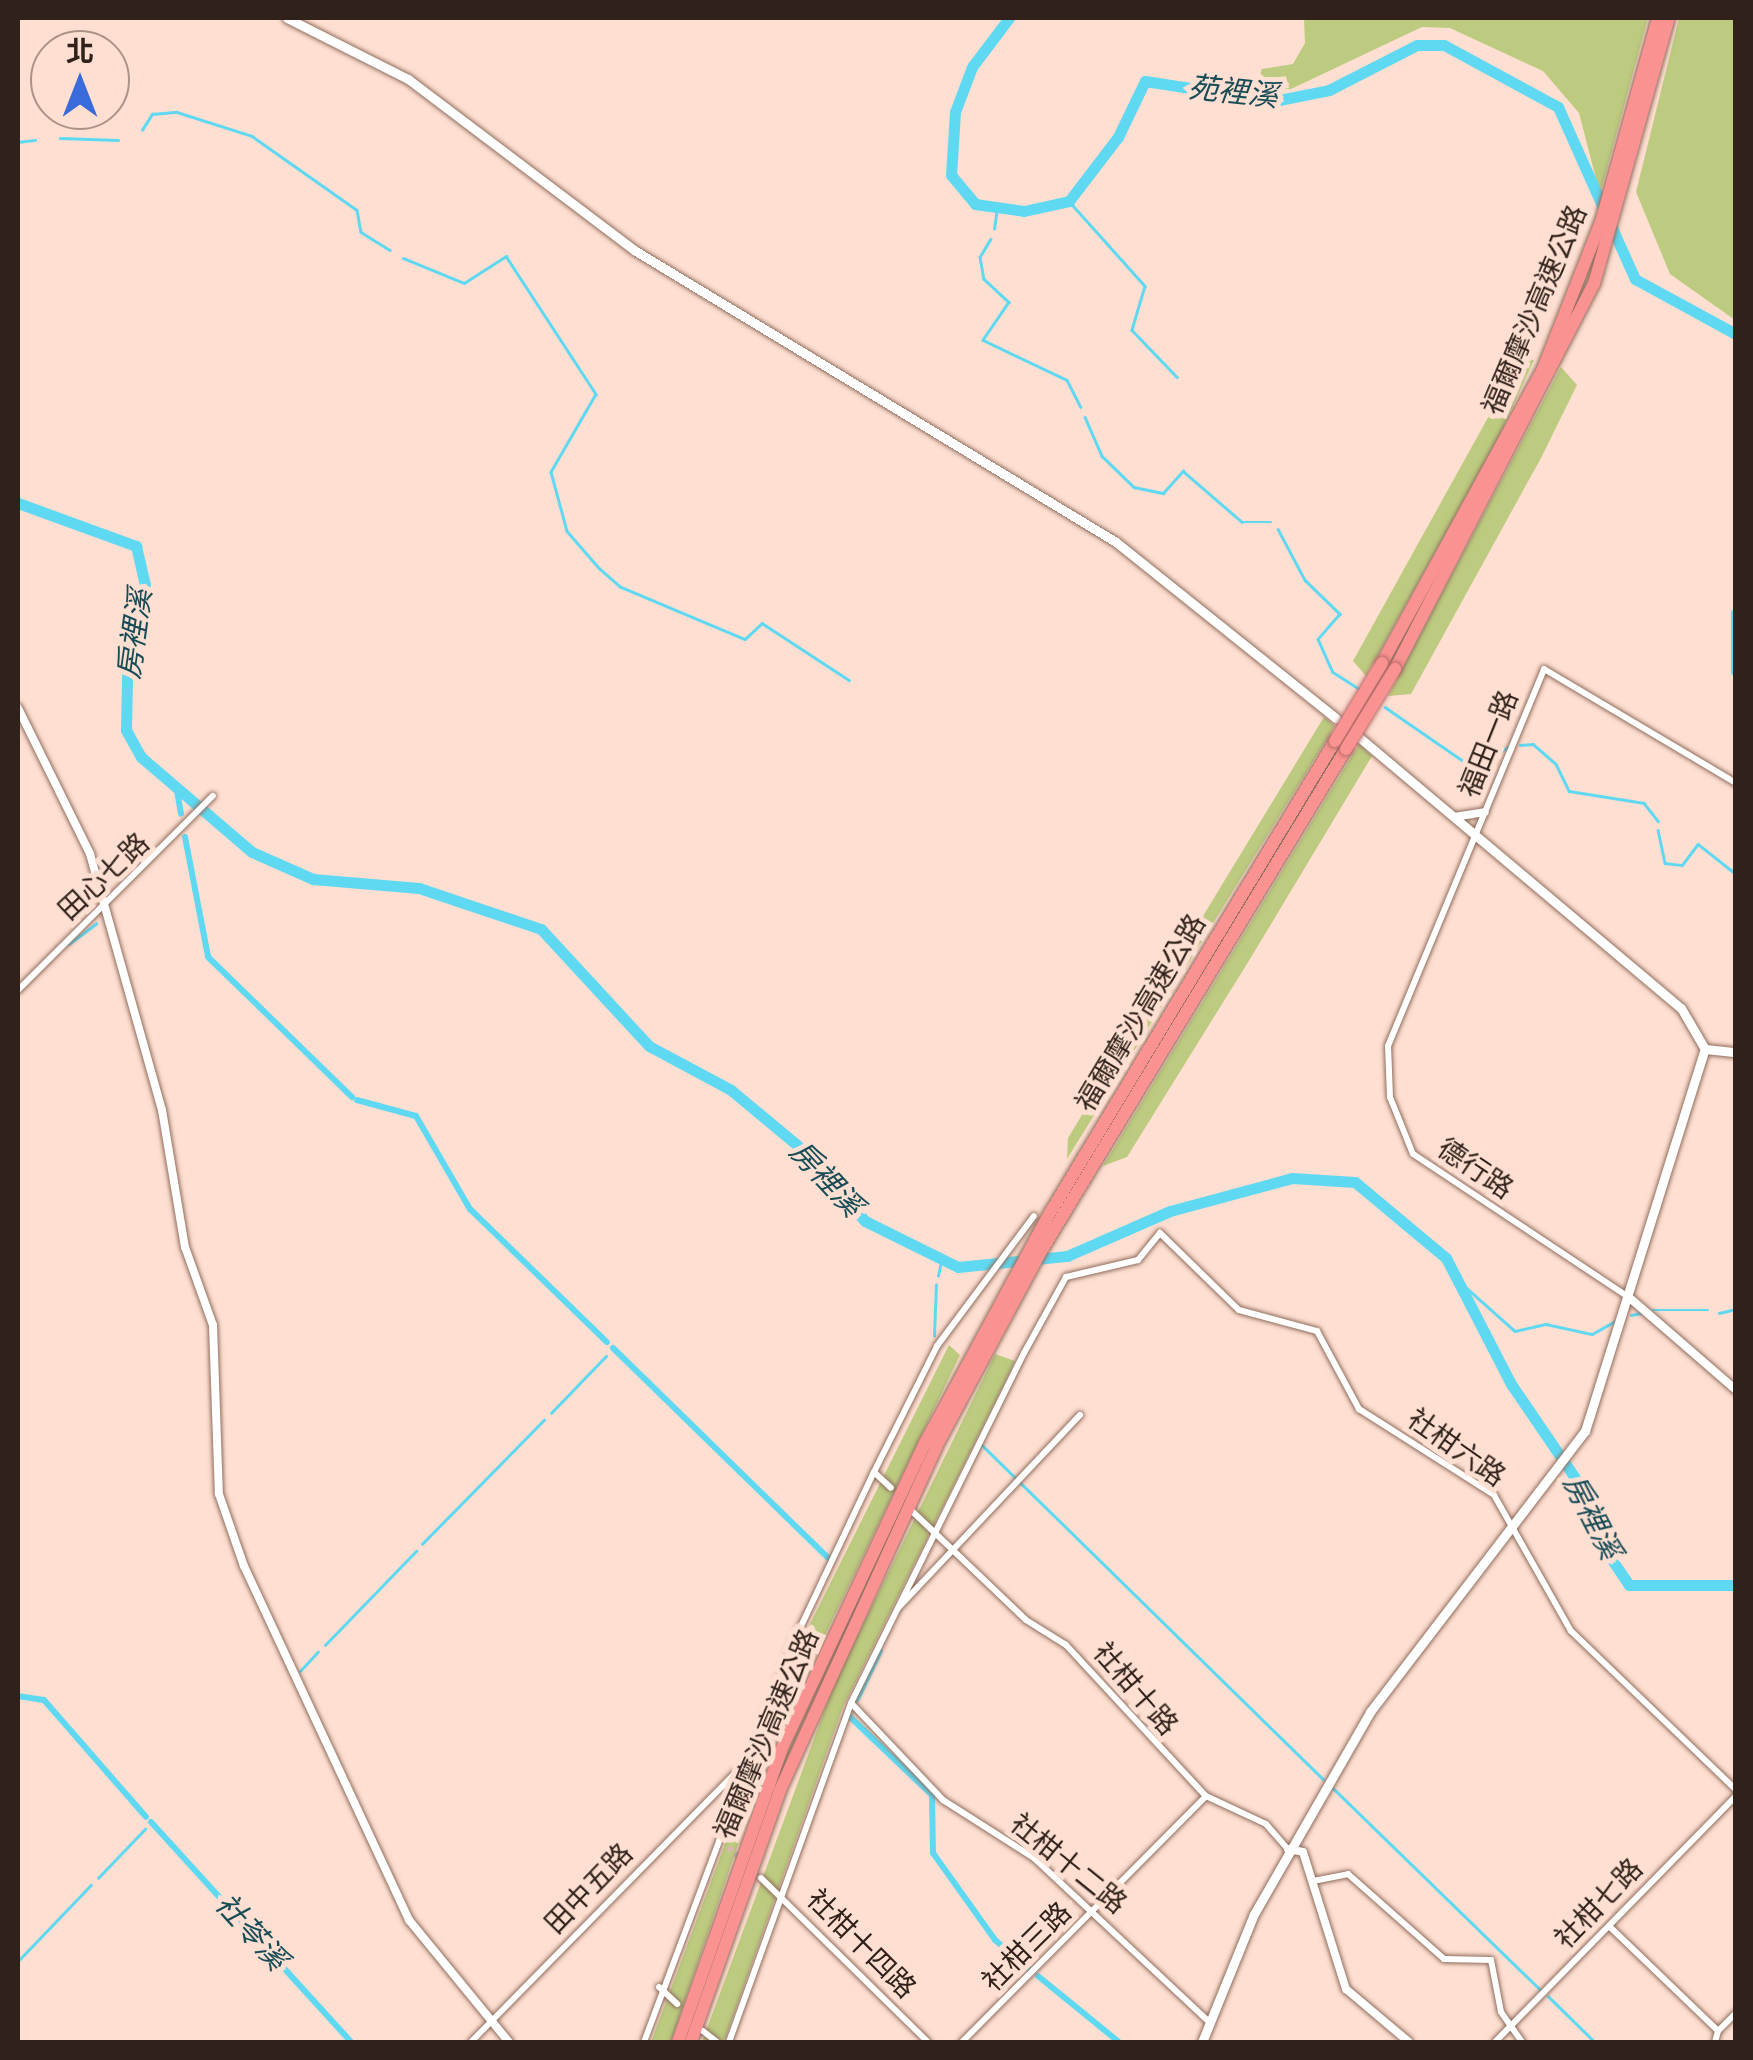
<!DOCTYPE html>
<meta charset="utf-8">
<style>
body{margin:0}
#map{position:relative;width:1753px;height:2060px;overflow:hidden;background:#fedfd1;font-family:Raleway,"Noto Sans TC",sans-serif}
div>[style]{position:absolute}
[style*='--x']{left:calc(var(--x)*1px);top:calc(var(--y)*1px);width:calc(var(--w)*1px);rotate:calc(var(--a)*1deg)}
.green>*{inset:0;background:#bccb7f}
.stream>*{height:2.5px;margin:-1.25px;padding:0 1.25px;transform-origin:1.25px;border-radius:1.25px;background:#5fd9f2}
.canal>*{height:6px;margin:-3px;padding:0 3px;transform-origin:3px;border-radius:3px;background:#5fd9f2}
.river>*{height:11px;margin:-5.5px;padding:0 5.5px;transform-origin:5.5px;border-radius:5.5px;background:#5fd9f2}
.minor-tunnel>*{height:6px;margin-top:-3px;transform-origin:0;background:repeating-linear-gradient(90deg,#d5b9ad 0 6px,transparent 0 9px)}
.roads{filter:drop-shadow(0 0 2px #906e5e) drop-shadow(0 0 2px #906e5e)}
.minor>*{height:6px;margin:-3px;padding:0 3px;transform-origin:3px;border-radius:3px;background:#fff}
.tertiary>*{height:8px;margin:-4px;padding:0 4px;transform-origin:4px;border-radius:4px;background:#fff}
.secondary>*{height:9px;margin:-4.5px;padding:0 4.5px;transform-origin:4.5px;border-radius:4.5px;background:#fff}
.motorway>*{height:12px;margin:-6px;padding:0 6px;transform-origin:6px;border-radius:6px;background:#f99290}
.bridges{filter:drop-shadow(0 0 2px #b36b67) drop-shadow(0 0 2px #b36b67)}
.motorway-bridge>*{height:12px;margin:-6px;padding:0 6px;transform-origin:6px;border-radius:6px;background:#f99290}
span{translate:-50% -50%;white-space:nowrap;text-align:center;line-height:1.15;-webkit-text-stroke:10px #fedfd1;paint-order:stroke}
.street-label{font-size:28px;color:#30221b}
.water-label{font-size:30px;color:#174c57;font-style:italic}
.frame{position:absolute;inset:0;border:20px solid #30221b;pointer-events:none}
.north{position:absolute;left:30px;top:30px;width:100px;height:100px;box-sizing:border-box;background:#fedfd1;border:2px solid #ac9388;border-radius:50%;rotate:0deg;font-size:28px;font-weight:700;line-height:40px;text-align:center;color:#30221b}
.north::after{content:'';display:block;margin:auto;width:35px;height:45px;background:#396bdb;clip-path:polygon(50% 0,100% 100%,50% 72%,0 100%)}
</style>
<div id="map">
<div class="green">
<div style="clip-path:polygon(1304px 18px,1648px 18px,1600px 194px,1579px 113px,1543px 71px,1450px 28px,1422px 27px,1291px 89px,1256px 87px,1262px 69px,1293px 64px,1305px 43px)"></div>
<div style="clip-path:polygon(1679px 18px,1735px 18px,1735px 320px,1670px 274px,1636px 192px)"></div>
<div style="clip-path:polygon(1521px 358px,1534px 360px,1496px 443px,1366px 676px,1353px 661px)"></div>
<div style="clip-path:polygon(1561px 367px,1577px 385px,1541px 458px,1411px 694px,1388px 696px)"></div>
<div style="clip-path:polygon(1324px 717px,1335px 726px,1067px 1159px,1068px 1138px)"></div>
<div style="clip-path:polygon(1359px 744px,1372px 756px,1250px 959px,1127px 1157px,1103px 1166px)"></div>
<div style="clip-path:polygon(949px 1345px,960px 1355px,771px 1747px,671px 2042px,651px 2042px,799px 1646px)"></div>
<div style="clip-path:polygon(995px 1354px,1015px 1361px,1007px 1378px,843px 1707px,724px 2042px,702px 2042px,835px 1682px)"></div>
</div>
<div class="stream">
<div style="--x:142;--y:130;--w:19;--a:-58"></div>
<div style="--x:152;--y:114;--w:25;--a:-5"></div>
<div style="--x:177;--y:112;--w:79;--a:17.7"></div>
<div style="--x:252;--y:136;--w:128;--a:35.2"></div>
<div style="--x:357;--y:210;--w:22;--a:80"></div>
<div style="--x:361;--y:232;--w:34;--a:32"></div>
<div style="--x:60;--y:138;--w:58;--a:2"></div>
<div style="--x:18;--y:142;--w:17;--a:-7"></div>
<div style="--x:1069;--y:201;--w:114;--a:48.2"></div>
<div style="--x:1145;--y:286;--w:46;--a:106.5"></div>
<div style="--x:1132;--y:330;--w:65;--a:46.2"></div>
<div style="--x:994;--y:229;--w:22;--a:-82"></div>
<div style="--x:991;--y:239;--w:21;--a:121"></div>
<div style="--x:980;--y:257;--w:22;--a:80"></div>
<div style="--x:984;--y:279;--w:34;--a:43"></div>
<div style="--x:1009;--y:302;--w:46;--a:124.4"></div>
<div style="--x:983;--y:340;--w:93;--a:25.5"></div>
<div style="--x:1067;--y:380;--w:30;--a:63"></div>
<div style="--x:403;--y:258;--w:66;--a:22.3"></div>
<div style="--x:464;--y:283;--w:50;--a:-32.7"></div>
<div style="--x:506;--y:256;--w:165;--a:56.9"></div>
<div style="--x:596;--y:394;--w:90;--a:120"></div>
<div style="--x:551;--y:472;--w:61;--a:74.8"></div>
<div style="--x:567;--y:531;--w:49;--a:49.1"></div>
<div style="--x:599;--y:568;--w:29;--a:41"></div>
<div style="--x:621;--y:587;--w:134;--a:22.8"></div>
<div style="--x:745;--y:639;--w:23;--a:-43"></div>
<div style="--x:762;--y:623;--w:104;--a:33.2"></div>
<div style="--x:1085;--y:417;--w:43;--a:66.4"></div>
<div style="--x:1102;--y:456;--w:45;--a:44.1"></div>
<div style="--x:1134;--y:487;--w:30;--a:12"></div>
<div style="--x:1163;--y:493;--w:30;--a:-48"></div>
<div style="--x:1183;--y:471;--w:78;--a:40.8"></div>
<div style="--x:1242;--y:522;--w:29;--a:0"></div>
<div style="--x:1278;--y:529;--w:58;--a:62.1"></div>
<div style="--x:1305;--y:580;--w:49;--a:44.2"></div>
<div style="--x:1340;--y:614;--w:33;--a:131"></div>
<div style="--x:1318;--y:639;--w:36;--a:66"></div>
<div style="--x:1333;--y:672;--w:31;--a:33"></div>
<div style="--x:1385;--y:707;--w:109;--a:34.6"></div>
<div style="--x:1475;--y:769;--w:40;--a:-34"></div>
<div style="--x:1520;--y:745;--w:13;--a:-4"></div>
<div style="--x:1533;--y:744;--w:30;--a:41"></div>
<div style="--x:1556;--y:764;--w:30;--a:64"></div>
<div style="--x:1569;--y:791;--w:76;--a:9.1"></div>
<div style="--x:1644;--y:803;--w:23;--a:52"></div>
<div style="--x:1658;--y:830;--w:34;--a:78"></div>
<div style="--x:1665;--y:863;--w:17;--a:7"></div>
<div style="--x:1682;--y:865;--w:26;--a:-53"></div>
<div style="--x:1698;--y:844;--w:48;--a:38.3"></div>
<div style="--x:69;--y:944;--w:34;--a:-37"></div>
<div style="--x:938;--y:1276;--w:14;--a:-78"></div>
<div style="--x:1461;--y:1283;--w:72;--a:41.6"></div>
<div style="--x:1515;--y:1331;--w:32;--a:-13"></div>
<div style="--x:1546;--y:1324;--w:47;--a:12.3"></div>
<div style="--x:1592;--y:1334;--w:26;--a:-29"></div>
<div style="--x:1653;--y:1310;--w:55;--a:0"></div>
<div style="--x:1719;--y:1313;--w:17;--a:-13"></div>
<div style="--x:1631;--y:1315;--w:10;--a:-11"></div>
<div style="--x:934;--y:1336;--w:51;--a:-87.8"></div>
<div style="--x:613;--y:1349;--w:1;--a:-45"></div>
<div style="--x:551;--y:1413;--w:79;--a:-46"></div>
<div style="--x:981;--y:1444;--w:479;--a:44.4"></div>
<div style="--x:422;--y:1544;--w:174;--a:-45.5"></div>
<div style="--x:325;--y:1645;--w:131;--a:-45.9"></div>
<div style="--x:300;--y:1671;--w:26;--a:-47"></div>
<div style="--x:1333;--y:1788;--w:289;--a:44.2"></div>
<div style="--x:151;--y:1823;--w:1;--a:-90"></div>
<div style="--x:98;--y:1878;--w:68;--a:-46.2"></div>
<div style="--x:18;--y:1961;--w:105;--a:-46.2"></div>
<div style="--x:1548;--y:1996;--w:66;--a:44.4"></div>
</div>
<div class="canal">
<div style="--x:177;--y:791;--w:23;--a:80"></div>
<div style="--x:185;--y:837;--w:122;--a:79.1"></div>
<div style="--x:208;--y:957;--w:201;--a:44.2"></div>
<div style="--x:357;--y:1100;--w:61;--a:15.2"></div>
<div style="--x:416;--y:1116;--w:108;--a:59.9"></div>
<div style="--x:470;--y:1209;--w:191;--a:44.2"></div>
<div style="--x:613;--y:1348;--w:301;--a:44.3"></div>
<div style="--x:18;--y:1696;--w:26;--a:9"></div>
<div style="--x:44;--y:1700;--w:155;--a:48.9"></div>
<div style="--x:857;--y:1699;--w:53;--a:-64.4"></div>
<div style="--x:849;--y:1716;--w:115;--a:43.6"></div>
<div style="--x:932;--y:1795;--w:58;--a:89"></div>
<div style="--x:933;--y:1853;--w:107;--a:54.5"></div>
<div style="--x:995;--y:1940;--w:46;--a:40.6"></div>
<div style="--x:151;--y:1822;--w:297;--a:47.7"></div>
<div style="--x:1038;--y:1976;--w:104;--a:39.2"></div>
</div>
<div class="river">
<div style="--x:1009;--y:18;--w:61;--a:127.1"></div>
<div style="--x:972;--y:67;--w:48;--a:110.7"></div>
<div style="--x:955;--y:112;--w:63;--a:93.6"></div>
<div style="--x:951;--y:175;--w:38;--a:50"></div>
<div style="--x:975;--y:204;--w:49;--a:8.1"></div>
<div style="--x:1024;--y:211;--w:46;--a:-12.5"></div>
<div style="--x:1069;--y:201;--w:81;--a:-52.6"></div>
<div style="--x:1118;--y:137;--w:62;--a:-64.3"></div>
<div style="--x:1145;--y:81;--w:131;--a:8.8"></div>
<div style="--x:1274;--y:101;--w:56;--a:-11.3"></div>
<div style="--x:1329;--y:90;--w:99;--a:-27.1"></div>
<div style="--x:1417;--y:45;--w:27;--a:0"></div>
<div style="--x:1444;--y:45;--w:130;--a:28.5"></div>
<div style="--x:1558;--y:107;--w:188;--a:65.9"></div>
<div style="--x:1635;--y:279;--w:115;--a:28.6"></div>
<div style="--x:18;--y:503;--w:126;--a:20"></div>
<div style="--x:136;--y:546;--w:40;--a:77"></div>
<div style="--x:145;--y:585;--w:52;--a:109.1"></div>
<div style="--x:128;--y:634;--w:96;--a:91.2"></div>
<div style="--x:126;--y:730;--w:31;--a:61"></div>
<div style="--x:141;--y:757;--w:146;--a:40.6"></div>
<div style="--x:252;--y:852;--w:67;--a:23.9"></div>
<div style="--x:313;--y:879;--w:106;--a:4.9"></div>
<div style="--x:419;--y:888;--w:129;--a:18.6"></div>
<div style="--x:541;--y:929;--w:159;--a:47.3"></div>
<div style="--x:649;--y:1046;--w:93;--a:28.2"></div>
<div style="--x:731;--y:1090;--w:86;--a:39.8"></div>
<div style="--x:797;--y:1145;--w:102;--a:48.2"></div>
<div style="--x:865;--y:1221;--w:104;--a:26.3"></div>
<div style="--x:958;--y:1267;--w:110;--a:-5.8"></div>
<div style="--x:1067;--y:1256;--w:112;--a:-23.6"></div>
<div style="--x:1170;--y:1211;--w:126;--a:-15.1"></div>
<div style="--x:1292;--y:1178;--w:63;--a:3.6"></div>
<div style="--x:1355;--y:1182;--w:119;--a:39.9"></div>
<div style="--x:1446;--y:1258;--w:142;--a:62.7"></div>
<div style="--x:1511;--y:1384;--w:145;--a:55.7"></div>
<div style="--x:1593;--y:1504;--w:49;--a:74.5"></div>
<div style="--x:1606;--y:1551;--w:41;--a:55.9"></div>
<div style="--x:1629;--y:1585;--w:107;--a:0"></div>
<div style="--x:1736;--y:613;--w:58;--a:90"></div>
</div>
<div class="minor-tunnel">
<div style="--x:728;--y:1847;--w:18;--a:45"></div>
</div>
<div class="roads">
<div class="minor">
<div style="--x:18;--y:990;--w:275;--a:-44.9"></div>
<div style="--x:1630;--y:1298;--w:260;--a:-146.4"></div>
<div style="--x:1413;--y:1154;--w:61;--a:-112"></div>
<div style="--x:1390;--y:1097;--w:51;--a:-92.2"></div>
<div style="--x:1388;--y:1046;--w:408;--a:-67.5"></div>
<div style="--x:1544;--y:669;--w:223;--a:30.7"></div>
<div style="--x:874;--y:1472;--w:141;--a:-63.4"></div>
<div style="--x:937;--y:1346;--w:162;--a:-53.3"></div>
<div style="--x:913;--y:1512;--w:156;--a:43.7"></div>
<div style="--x:1026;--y:1620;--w:47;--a:32"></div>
<div style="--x:1066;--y:1645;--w:206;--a:47.2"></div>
<div style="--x:1206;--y:1796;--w:66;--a:25"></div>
<div style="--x:1266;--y:1824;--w:33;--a:49"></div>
<div style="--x:899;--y:1607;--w:264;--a:-46.7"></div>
<div style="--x:852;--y:1704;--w:132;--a:46.5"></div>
<div style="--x:943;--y:1800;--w:108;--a:32.5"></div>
<div style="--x:1034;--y:1858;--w:240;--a:43.1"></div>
<div style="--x:761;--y:1878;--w:234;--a:44.5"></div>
<div style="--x:1313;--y:1881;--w:36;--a:-11"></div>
<div style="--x:1348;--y:1874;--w:128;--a:41.5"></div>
<div style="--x:1444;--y:1959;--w:47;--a:1.2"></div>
<div style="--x:1491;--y:1960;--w:53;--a:79.1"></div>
<div style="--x:1501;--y:2012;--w:37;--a:55"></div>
<div style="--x:1609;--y:1926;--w:151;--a:43.9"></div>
<div style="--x:1718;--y:2031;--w:11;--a:105"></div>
<div style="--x:659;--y:1987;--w:25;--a:43"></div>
<div style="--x:703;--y:2031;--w:18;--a:38"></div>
<div style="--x:1718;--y:2031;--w:25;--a:-45"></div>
<div style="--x:471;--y:2042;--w:378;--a:-45.5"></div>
<div style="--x:644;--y:2042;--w:428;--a:-69.5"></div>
<div style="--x:794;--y:1641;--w:187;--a:-64.7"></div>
<div style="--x:874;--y:1472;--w:23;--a:43"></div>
<div style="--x:729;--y:2042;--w:360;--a:-70.2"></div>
<div style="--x:851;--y:1703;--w:390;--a:-63.7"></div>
<div style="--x:1024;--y:1353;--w:87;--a:-61.1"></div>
<div style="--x:1066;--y:1277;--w:74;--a:-13.3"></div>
<div style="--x:1138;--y:1260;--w:35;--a:-51"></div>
<div style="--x:1160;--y:1233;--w:110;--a:44.3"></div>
<div style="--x:1239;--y:1310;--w:81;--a:15.1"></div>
<div style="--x:1317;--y:1331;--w:89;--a:61.7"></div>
<div style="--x:1359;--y:1409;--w:160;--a:32.5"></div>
<div style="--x:1494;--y:1495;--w:156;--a:60.5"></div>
<div style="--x:1571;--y:1631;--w:229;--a:43.9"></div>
<div style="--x:962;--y:2042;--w:346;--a:-45.2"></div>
<div style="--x:1495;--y:2042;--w:344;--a:-45.6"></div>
</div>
<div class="tertiary">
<div style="--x:18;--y:708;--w:163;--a:63.7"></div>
<div style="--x:90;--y:854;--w:266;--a:74.3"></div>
<div style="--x:162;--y:1110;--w:139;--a:80.5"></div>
<div style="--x:185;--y:1247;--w:83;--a:70.3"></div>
<div style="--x:213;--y:1325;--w:169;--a:88"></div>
<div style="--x:219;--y:1494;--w:76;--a:70.9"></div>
<div style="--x:244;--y:1566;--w:391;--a:65"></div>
<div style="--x:409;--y:1920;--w:158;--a:50.7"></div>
<div style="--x:1454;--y:817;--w:31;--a:-9"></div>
<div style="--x:1631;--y:1299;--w:139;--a:40.9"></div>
<div style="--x:1288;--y:1849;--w:15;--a:11"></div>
<div style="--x:1303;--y:1852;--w:144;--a:72.6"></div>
<div style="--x:1346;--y:1989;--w:82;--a:40.1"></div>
</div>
<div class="secondary">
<div style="--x:287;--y:18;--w:136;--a:26.8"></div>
<div style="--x:408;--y:79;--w:283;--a:37.1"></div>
<div style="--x:634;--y:250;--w:564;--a:31.21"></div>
<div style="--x:1116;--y:542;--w:282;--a:38.7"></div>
<div style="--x:1360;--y:738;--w:419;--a:40.1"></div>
<div style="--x:1681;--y:1008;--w:48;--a:59.7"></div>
<div style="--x:1705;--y:1049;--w:31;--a:6"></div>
<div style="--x:1202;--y:2042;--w:138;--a:-67.9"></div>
<div style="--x:1254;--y:1914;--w:233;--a:-60.1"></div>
<div style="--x:1370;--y:1712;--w:354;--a:-52.6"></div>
<div style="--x:1585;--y:1431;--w:400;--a:-72.6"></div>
</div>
<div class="motorway">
<div style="--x:1382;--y:663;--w:335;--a:-61.3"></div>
<div style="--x:1543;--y:369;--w:158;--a:-68.5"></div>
<div style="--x:1601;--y:222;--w:212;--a:-74.4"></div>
<div style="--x:1395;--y:669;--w:433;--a:-62.7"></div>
<div style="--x:1594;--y:284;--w:276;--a:-74.3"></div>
<div style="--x:678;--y:2042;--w:314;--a:-70.5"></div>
<div style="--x:783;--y:1746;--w:335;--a:-64.9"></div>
<div style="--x:925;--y:1443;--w:262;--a:-61.5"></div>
<div style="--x:1050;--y:1213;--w:551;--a:-58.88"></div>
<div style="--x:691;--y:2042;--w:267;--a:-70.5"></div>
<div style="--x:780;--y:1790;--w:377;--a:-65.5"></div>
<div style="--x:936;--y:1447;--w:220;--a:-61.8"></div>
<div style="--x:1040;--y:1253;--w:590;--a:-58.74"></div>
</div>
</div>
<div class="bridges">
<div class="motorway-bridge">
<div style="--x:1335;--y:741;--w:91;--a:-58.9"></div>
<div style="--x:1346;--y:749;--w:94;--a:-58.5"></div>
</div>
</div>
<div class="street-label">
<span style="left:1535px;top:310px;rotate:-67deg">福爾摩沙高速公路</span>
<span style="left:1489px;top:744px;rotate:-68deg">福田一路</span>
<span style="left:104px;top:877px;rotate:-43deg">田心七路</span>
<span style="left:1141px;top:1013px;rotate:-59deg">福爾摩沙高速公路</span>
<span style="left:1475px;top:1169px;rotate:34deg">德行路</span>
<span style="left:1456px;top:1448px;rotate:35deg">社柑六路</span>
<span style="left:1135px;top:1689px;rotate:49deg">社柑十路</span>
<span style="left:767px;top:1734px;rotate:-67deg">福爾摩沙高速公路</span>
<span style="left:1068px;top:1864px;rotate:39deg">社柑十二路</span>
<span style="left:589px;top:1889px;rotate:-46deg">田中五路</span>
<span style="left:1599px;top:1904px;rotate:-46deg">社柑七路</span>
<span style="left:861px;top:1944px;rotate:45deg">社柑十四路</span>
<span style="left:1027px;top:1947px;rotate:-45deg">社柑三路</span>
</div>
<div class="water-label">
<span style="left:1233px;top:92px;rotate:6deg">苑裡溪</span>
<span style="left:135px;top:634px;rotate:-82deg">房裡溪</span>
<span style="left:826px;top:1179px;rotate:47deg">房裡溪</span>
<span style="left:1592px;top:1517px;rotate:63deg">房裡溪</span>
<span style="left:251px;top:1932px;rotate:48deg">社苓溪</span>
</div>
<div class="frame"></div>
<div class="north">北</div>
</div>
